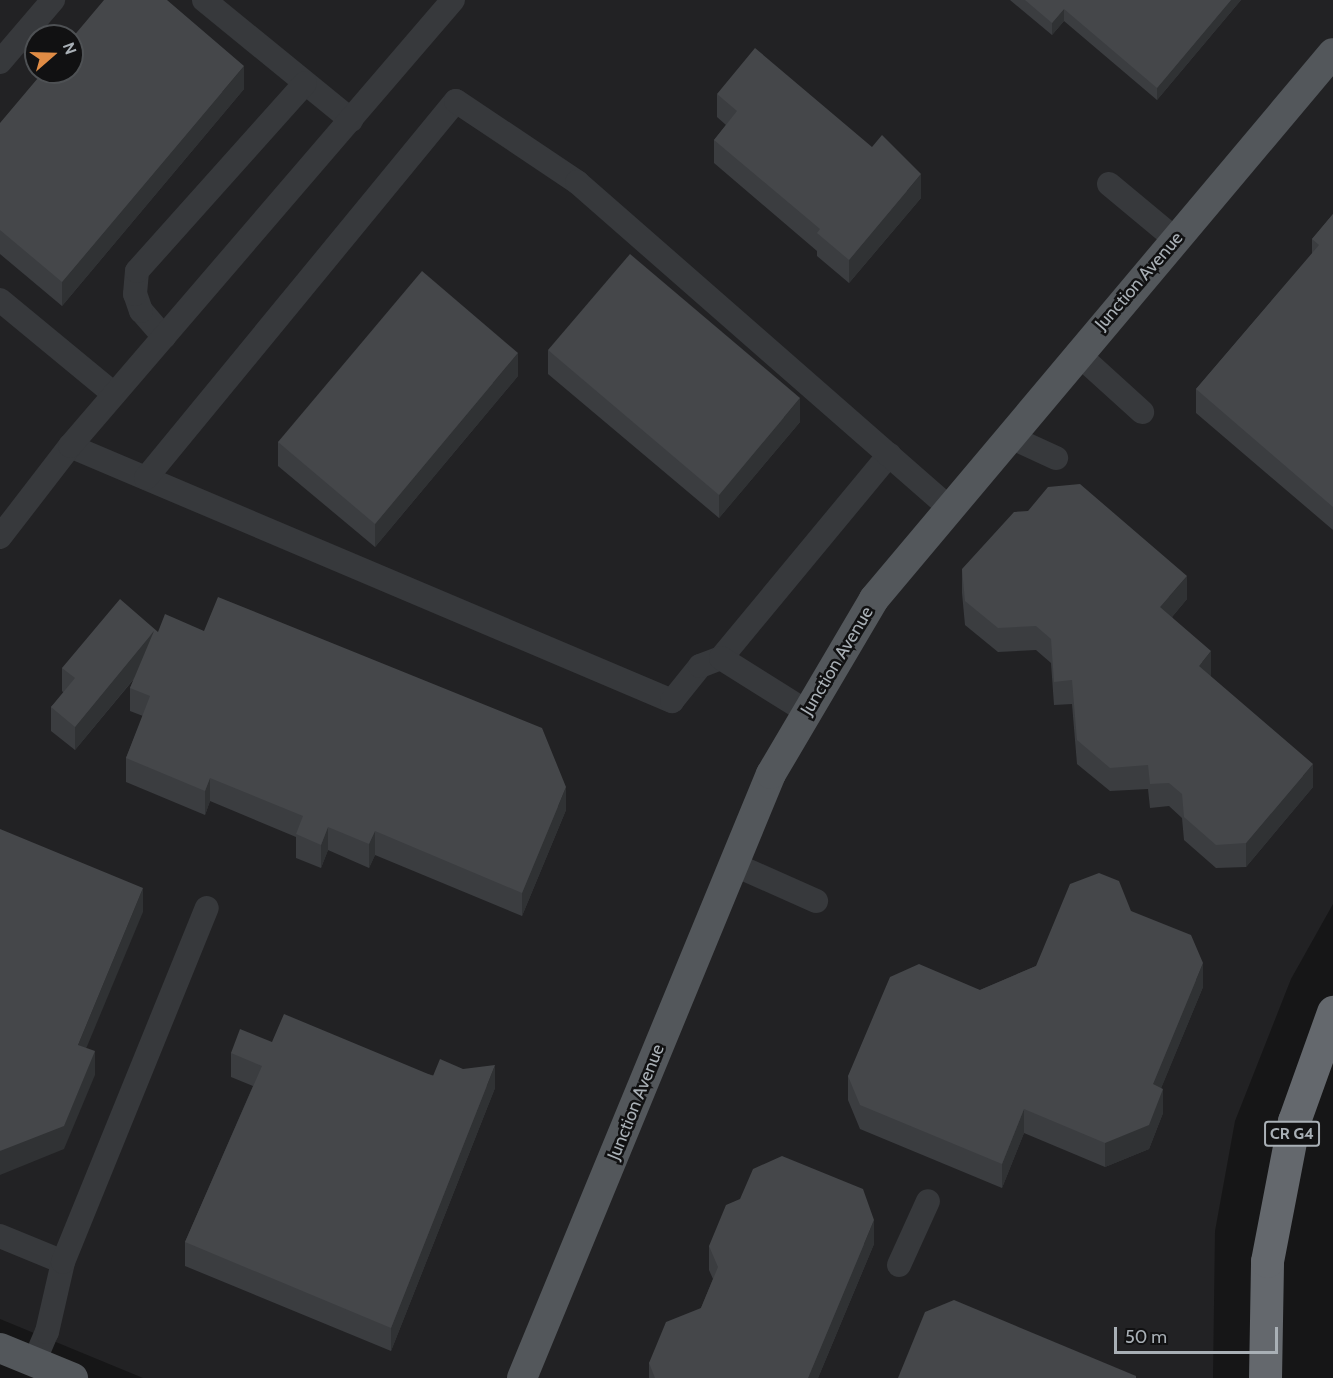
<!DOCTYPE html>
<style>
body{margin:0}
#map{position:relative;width:1333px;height:1378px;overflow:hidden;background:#161617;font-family:Cabin,sans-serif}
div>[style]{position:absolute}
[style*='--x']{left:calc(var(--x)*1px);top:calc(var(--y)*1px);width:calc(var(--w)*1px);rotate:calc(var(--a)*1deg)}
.built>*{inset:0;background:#222224}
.minor>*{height:24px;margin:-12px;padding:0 12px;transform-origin:12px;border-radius:12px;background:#37393c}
.major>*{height:30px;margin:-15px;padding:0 15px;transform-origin:15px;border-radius:15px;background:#53575b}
.highway>*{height:33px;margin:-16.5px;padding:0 16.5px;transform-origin:16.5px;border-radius:16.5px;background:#64686d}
.wall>*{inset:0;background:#3b3d40}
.shaded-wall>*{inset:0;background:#303234}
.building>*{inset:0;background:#45474a}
span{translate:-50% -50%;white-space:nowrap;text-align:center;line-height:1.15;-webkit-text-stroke:5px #111112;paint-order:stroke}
.shield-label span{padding:2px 4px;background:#111112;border:2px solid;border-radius:4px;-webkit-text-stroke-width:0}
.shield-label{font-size:16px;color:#a9b0b6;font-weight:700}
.street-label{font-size:18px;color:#a9b0b6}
.north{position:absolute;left:24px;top:24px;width:60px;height:60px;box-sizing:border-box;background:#111112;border:2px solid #4e5154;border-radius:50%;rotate:70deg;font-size:16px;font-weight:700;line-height:24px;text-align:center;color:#a9b0b6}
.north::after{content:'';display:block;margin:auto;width:21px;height:27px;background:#e08c45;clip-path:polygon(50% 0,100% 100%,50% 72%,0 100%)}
.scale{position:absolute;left:1114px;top:1327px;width:164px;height:27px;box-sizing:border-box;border:3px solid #a9b0b6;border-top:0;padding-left:8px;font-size:18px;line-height:21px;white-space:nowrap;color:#a9b0b6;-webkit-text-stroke:4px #111112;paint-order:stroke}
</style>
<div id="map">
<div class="built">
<div style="clip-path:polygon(evenodd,0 0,1333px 0,1333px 904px,1291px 979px,1235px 1121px,1215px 1231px,1213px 1378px,143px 1378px,0 1319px,0 0,36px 36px,72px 36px,72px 72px,36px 72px,36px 36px)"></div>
</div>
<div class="minor">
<div style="--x:204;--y:0;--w:190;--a:39.2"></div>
<div style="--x:0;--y:62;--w:82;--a:-49.5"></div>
<div style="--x:1109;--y:184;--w:86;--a:39.8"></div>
<div style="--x:0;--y:300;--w:148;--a:39.5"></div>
<div style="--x:164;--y:337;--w:35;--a:-131"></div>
<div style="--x:141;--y:311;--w:18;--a:-109"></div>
<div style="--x:135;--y:294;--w:23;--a:-85"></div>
<div style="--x:137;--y:271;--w:252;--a:-48.2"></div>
<div style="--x:1077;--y:353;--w:88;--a:42.2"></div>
<div style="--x:1008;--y:436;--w:53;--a:24.6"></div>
<div style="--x:70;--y:446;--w:654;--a:22.96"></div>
<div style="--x:672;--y:701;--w:45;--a:-51.3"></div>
<div style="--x:700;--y:666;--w:22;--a:-21"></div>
<div style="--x:721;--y:658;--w:264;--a:-50.4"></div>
<div style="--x:146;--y:478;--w:488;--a:-50.6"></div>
<div style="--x:456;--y:101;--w:146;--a:33.8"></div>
<div style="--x:577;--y:182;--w:493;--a:41.2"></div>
<div style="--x:0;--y:537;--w:115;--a:-52.4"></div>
<div style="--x:70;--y:446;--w:588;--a:-49.35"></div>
<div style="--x:721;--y:658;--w:102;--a:32.1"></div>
<div style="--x:733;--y:864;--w:91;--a:24"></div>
<div style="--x:0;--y:1236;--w:68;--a:22.4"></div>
<div style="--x:899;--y:1265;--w:70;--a:-65.6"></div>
<div style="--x:34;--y:1362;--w:33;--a:-67"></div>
<div style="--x:47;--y:1332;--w:72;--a:-77.1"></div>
<div style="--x:63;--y:1262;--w:382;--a:-67.9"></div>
</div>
<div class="major">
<div style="--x:0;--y:1348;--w:79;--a:22.3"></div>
<div style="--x:522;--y:1378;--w:653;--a:-67.6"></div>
<div style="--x:771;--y:774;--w:203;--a:-59.5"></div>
<div style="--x:874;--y:599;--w:713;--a:-49.95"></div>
</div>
<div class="highway">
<div style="--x:1265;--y:1378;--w:117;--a:-89"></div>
<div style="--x:1267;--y:1261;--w:143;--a:-79.1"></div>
<div style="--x:1294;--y:1121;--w:116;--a:-70.3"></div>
</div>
<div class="wall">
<div style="clip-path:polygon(1010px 0,1241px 0,1157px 100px,1064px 21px,1052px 35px)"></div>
<div style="clip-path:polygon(244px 89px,62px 306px,0 254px,0 123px)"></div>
<div style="clip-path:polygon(717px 94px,921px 198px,849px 283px,817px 256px,817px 251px,714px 163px,714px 140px,726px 125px,717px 117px)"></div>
<div style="clip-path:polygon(1333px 214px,1333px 530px,1196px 413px,1196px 389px,1312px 254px,1312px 239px)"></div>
<div style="clip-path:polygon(548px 350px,800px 422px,719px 518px,548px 374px)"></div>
<div style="clip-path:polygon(518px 376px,375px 547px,278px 466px,278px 442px)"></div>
<div style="clip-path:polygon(962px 569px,1187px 599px,1172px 617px,1211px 675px,1210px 676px,1313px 787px,1246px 867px,1216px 868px,1184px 840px,1182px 818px,1169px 806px,1150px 808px,1148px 789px,1110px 791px,1077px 764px,1072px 704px,1054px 705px,1051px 663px,1036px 650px,998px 652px,965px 625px,962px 593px)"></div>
<div style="clip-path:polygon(158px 632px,566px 810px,522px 916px,375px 855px,369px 868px,328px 850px,321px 868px,296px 858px,296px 837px,210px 801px,205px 815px,126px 782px,126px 758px,143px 716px,130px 711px,130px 688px,134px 679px,75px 750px,51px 731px,51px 707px,64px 693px,62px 691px,62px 668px)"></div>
<div style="clip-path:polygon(1131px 911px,1203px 987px,1161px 1088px,1163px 1113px,1149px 1149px,1105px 1167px,1024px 1133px,1002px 1188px,860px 1129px,848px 1100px,848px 1076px,980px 990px,1036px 966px)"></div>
<div style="clip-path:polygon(272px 1042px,495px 1088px,391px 1351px,185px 1266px,185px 1242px,253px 1086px,231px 1077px,231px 1053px)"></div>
<div style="clip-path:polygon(874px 1244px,818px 1378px,649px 1378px,649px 1363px,701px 1308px,713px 1279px,709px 1270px,709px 1246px)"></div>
</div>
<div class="shaded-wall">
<div style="clip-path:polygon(1231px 0,1241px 0,1157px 100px,1157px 88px)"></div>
<div style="clip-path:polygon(1064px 9px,1064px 21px,1052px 35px,1052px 23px)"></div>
<div style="clip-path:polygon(244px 66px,244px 89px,62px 306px,62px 282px)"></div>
<div style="clip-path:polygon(921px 174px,921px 198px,849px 283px,849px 260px)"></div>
<div style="clip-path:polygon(518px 353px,518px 376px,375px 547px,375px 524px)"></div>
<div style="clip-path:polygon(800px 398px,800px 422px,719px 518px,719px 495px)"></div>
<div style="clip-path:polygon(1187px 576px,1187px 599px,1160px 631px,1160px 607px)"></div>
<div style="clip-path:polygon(154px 631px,154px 654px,75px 750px,75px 727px)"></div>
<div style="clip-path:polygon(1211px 651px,1211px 675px,1199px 689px,1199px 666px)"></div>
<div style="clip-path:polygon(1313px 764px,1313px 787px,1246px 867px,1246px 843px)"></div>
<div style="clip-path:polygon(210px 778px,210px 801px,205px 815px,205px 791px)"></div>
<div style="clip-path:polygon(566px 787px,566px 810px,522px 916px,522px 893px)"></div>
<div style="clip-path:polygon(328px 827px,328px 850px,321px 868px,321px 845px)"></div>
<div style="clip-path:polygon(375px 831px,375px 855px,369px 868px,369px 844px)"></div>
<div style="clip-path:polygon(143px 888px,143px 912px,78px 1068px,78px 1045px)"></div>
<div style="clip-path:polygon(1203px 963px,1203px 987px,1153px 1108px,1153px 1084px)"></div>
<div style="clip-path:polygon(95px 1051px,95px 1075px,64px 1149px,0 1175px,0 1151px)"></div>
<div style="clip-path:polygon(495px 1065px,495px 1088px,391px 1351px,391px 1328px)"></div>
<div style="clip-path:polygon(1163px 1089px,1163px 1113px,1149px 1149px,1105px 1167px,1105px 1143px)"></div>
<div style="clip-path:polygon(1024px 1109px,1024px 1133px,1002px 1188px,1002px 1164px)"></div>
<div style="clip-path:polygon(874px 1220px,874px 1244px,818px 1378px,808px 1378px)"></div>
</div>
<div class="building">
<div style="clip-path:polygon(104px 0,167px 0,244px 66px,62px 282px,0 230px,0 123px,43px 72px,72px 72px,72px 38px)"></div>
<div style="clip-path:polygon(1025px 0,1231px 0,1157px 88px,1064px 9px,1052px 23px)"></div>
<div style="clip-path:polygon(755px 48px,872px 147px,882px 135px,921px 174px,849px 260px,817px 233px,820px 229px,714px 140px,737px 111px,717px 94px)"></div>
<div style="clip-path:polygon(1333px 214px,1333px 507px,1196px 389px,1319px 245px,1312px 239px)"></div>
<div style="clip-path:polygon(630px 254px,800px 398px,719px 495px,548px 350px)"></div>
<div style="clip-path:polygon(422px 271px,518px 353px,375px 524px,278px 442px)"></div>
<div style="clip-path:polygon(1080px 484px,1187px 576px,1160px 607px,1211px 651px,1199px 666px,1313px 764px,1246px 843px,1216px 845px,1184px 817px,1182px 794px,1169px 783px,1150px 784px,1148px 765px,1110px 768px,1077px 740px,1072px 680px,1054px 682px,1051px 639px,1036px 626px,998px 628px,965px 601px,962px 569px,1014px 512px,1028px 511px,1048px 487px)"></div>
<div style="clip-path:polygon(218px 597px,542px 728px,566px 787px,522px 893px,375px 831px,369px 844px,328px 827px,321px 845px,296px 834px,303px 816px,210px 778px,205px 791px,126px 758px,150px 696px,130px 688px,154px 631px,75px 727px,51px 707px,75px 678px,62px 668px,120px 599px,158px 632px,165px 614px,204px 631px)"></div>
<div style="clip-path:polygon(0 829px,143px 888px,78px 1045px,95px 1051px,64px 1126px,0 1151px)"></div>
<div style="clip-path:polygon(1099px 873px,1119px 881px,1131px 911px,1191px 935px,1203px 963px,1153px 1084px,1163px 1089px,1149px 1125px,1105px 1143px,1024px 1109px,1002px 1164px,860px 1105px,848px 1076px,890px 977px,919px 964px,980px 990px,1036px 966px,1070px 884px)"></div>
<div style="clip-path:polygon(284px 1014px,433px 1076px,440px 1059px,463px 1069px,495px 1065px,391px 1328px,185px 1242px,262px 1066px,231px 1053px,240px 1029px,272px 1042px)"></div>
<div style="clip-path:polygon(782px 1156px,863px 1189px,874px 1220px,808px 1378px,655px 1378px,649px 1363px,666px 1322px,701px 1308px,718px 1267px,709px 1246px,726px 1205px,740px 1199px,753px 1169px)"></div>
<div style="clip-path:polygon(954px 1300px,1136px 1376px,1136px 1378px,898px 1378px,925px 1312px)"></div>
</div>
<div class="shield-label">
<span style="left:1292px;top:1134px">CR G4</span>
</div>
<div class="street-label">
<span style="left:1139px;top:281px;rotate:-49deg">Junction Avenue</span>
<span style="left:837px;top:661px;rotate:-59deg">Junction Avenue</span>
<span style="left:636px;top:1102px;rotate:-68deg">Junction Avenue</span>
</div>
<div class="north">N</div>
<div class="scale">50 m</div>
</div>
